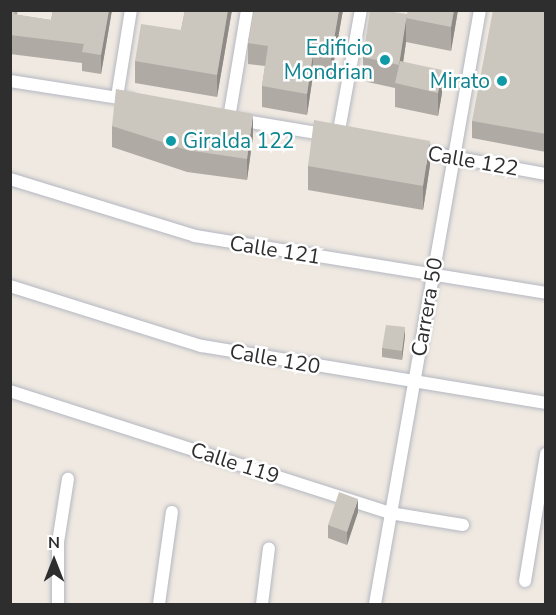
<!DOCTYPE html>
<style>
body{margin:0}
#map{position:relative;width:556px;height:615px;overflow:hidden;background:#efe9e1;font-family:"Nunito Sans",sans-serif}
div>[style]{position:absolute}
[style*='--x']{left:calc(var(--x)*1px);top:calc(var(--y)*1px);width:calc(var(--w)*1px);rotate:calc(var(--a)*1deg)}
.roads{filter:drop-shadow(0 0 2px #b4b7c1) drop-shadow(0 0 2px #b4b7c1)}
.minor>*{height:12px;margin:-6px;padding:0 6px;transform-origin:6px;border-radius:6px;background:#fff}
.wall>*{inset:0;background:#afaba4}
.shaded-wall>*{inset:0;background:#8e8b86}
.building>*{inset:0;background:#cbc7bf}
.dots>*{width:16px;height:16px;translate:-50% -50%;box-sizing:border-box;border:3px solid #fff;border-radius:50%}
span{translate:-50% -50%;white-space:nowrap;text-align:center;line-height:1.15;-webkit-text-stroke:5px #fff;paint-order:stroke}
.culture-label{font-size:21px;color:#0d838f}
.right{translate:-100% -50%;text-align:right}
.left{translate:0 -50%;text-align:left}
.street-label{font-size:21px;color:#2e2e2e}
.frame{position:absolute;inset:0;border:12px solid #2e2e2e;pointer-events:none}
.north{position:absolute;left:24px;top:531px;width:60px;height:60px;-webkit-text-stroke:4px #fff;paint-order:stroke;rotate:0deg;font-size:16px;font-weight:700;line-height:24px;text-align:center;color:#2e2e2e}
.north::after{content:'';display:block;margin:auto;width:21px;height:27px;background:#2e2e2e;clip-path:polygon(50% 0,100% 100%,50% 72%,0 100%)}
</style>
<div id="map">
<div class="roads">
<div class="minor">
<div style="--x:10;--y:81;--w:122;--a:8.9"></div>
<div style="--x:117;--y:97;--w:88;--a:-80.9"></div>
<div style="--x:229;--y:118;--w:109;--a:-80.5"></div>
<div style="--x:239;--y:120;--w:91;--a:9.5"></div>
<div style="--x:338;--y:136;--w:128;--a:-79.7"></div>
<div style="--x:414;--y:150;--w:134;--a:10.3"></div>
<div style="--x:10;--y:179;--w:194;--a:17.1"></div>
<div style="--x:195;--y:236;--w:356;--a:9.2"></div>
<div style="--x:10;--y:286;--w:201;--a:17.4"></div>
<div style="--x:202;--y:346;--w:349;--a:9.4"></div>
<div style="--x:10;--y:391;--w:399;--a:17.8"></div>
<div style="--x:390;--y:513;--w:74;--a:9.3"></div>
<div style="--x:525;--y:581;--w:129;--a:-80.6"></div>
<div style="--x:58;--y:604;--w:62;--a:-90"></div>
<div style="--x:58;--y:542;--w:64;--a:-81"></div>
<div style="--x:159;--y:604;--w:93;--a:-82"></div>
<div style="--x:262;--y:604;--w:56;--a:-82.9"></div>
<div style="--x:375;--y:604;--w:603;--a:-79.98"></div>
</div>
</div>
<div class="wall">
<div style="clip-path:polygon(10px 10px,18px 10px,17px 15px,51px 20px,53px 10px,112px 10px,101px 74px,82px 71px,82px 63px,10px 54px)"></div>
<div style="clip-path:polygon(185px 10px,232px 10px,217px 97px,135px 83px,135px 61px,181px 30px)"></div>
<div style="clip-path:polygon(254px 10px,343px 10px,331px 78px,313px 75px,307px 115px,262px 107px,262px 86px,265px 66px,248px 64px,248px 43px)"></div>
<div style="clip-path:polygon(458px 10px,451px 51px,406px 42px,403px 62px,442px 93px,438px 116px,395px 107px,395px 88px,363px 81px,363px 57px,407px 14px)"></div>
<div style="clip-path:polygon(546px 10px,546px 152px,472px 138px,472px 121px)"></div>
<div style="clip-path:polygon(112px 126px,253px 136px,247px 180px,187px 172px,112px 147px)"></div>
<div style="clip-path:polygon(430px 165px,423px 210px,308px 190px,308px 166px)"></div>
<div style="clip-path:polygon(405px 336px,402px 360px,382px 357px,382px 348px)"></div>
<div style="clip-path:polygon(358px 512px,347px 545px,328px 538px,328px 525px)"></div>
</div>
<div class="shaded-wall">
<div style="clip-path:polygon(109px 10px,112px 10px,101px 74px,101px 55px)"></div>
<div style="clip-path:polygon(228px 10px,232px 10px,217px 97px,217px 75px)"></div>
<div style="clip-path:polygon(339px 10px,343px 10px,331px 78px,331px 57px)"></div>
<div style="clip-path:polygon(454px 10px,458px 10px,451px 51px,451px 27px)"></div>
<div style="clip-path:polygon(406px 18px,406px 42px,400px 84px,399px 65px)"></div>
<div style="clip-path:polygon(313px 54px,313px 75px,307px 115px,307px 94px)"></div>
<div style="clip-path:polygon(442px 70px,442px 93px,438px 116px,438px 93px)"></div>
<div style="clip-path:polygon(253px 114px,253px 136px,247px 180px,247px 159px)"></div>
<div style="clip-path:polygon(430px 141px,430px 165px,423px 210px,423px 186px)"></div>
<div style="clip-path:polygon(405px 327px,405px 336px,402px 360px,402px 351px)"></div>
<div style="clip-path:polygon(358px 499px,358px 512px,347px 545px,347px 532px)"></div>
</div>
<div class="building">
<div style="clip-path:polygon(10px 10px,15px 10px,14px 14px,51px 20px,53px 10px,109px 10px,101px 55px,82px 52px,84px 44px,10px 35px)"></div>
<div style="clip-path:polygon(185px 10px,228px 10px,217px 75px,135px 61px,141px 24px,181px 30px)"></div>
<div style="clip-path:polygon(254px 10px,339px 10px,331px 57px,313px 54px,307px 94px,262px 86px,268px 46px,248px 43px)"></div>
<div style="clip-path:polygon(370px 10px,381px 10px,407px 14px,399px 65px,363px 57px)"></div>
<div style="clip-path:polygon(408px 10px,454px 10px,451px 27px,406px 18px)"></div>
<div style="clip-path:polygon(493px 10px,546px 10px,546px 134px,472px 121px)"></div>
<div style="clip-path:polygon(400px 61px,442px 70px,438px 93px,395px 83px)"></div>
<div style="clip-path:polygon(116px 89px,253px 114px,247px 159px,187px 150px,112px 126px)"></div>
<div style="clip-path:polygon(314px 120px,430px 141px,423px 186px,308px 166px)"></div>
<div style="clip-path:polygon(386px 325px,405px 327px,402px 351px,382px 348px)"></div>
<div style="clip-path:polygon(339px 492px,358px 499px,347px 532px,328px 525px)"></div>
</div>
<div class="dots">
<div style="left:385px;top:60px;background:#0f9aa8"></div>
<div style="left:502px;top:81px;background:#0f9aa8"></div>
<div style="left:171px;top:141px;background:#0f9aa8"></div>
</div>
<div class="culture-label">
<span class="right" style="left:373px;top:60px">Edificio<br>Mondrian</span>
<span class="right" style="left:490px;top:81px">Mirato</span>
<span class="left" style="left:183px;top:141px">Giralda 122</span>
</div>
<div class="street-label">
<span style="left:473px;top:161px;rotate:10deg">Calle 122</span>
<span style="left:275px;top:250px;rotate:9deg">Calle 121</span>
<span style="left:427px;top:307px;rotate:-80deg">Carrera 50</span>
<span style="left:275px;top:359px;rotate:10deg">Calle 120</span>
<span style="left:235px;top:463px;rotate:18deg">Calle 119</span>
</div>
<div class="frame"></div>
<div class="north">N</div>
</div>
